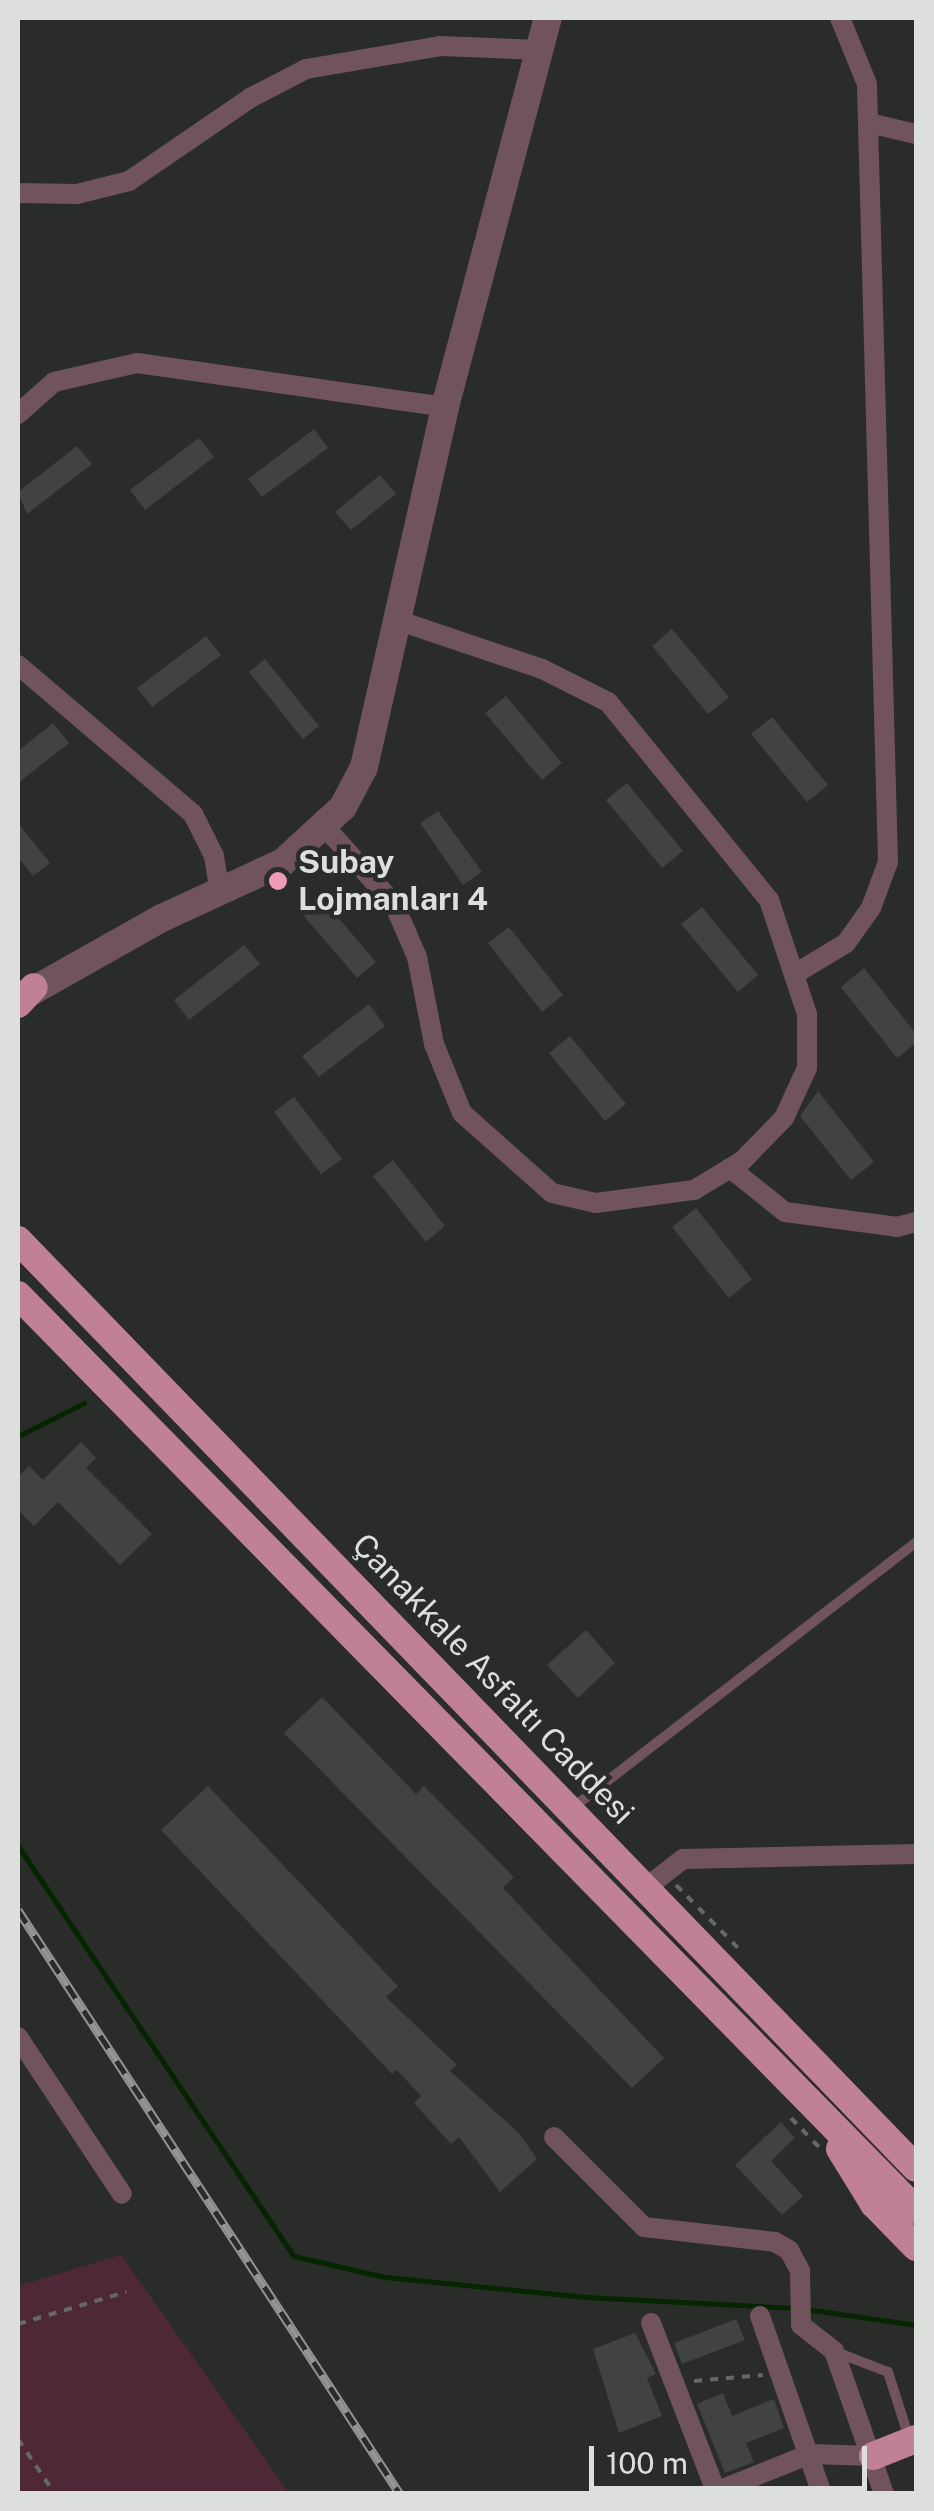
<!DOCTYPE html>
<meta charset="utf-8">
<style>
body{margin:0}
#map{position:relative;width:934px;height:2511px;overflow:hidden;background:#2a2c29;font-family:"Public Sans",sans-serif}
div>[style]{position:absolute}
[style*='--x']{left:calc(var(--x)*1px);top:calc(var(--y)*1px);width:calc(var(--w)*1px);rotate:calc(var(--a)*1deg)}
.green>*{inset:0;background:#4e2837}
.stream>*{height:5px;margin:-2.5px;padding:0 2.5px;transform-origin:2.5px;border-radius:2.5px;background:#052400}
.building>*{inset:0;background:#404340}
.path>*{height:4px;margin-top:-2px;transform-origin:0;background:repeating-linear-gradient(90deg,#666865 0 8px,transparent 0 16px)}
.service>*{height:10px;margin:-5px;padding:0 5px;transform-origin:5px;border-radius:5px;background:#70535d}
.minor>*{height:20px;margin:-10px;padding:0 10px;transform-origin:10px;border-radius:10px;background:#70535d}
.tertiary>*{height:28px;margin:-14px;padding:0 14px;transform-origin:14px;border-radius:14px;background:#70535d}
.trunk>*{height:28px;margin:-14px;padding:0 14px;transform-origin:14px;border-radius:14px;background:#c08096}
.rail>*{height:9px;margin-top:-4.5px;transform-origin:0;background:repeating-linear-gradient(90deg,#2a2c29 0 15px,#939592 0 30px);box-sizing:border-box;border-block:2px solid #939592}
.dots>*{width:28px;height:28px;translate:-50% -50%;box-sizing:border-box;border:5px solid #2a2c29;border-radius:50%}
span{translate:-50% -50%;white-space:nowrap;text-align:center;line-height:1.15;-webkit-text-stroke:9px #2a2c29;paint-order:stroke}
.poi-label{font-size:32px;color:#dddfdd;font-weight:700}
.left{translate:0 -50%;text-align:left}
.street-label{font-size:32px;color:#dddfdd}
.frame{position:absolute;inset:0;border:20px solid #dddfdd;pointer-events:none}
.scale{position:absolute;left:589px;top:2446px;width:278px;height:45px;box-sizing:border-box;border:5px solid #dddfdd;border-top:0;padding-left:12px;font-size:30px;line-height:35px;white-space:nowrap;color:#dddfdd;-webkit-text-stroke:8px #2a2c29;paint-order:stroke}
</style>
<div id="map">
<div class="green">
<div style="clip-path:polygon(121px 2255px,289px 2493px,18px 2493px,18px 2286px)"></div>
</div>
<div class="stream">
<div style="--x:18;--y:1436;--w:74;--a:-26.6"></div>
<div style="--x:18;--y:1846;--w:494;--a:56.1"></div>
<div style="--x:293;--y:2256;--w:94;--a:12.9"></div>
<div style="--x:385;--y:2277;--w:201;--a:5.7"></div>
<div style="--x:585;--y:2297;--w:210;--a:3"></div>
<div style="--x:806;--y:2309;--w:111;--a:8.3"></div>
</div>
<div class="building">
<div style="clip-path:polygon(314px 429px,328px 448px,262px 497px,248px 479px)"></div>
<div style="clip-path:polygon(199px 438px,214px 457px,145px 510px,130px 490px)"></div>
<div style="clip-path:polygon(77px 446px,92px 464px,27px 514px,18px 492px)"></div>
<div style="clip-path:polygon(380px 475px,396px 494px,351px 530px,335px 512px)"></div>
<div style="clip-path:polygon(672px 629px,729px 697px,708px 714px,652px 646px)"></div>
<div style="clip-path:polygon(206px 636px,221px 655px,152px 707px,137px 688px)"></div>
<div style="clip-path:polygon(265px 659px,319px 726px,303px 739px,249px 672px)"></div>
<div style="clip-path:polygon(506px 696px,562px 763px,542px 780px,485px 713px)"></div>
<div style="clip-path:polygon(772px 717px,828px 785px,807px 802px,751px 734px)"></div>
<div style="clip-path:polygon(53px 723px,69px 743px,18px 783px,18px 751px)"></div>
<div style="clip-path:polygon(627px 783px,683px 851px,662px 868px,606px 800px)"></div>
<div style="clip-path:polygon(438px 811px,482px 872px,463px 885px,420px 823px)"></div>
<div style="clip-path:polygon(18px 823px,50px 863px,33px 876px,18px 857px)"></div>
<div style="clip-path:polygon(323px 900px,376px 962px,357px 978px,304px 916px)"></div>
<div style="clip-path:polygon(702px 907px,758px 975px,738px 992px,681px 924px)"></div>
<div style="clip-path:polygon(509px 927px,563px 995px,542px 1012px,488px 943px)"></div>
<div style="clip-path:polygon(244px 945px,260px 964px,189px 1020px,174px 1000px)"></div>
<div style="clip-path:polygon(864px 968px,916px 1034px,916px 1043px,897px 1058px,841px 987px)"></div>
<div style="clip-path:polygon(369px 1004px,385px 1026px,319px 1077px,302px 1056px)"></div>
<div style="clip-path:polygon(570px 1036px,626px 1104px,605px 1121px,549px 1053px)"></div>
<div style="clip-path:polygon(818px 1091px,874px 1162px,851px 1180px,800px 1116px)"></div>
<div style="clip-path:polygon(294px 1097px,342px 1159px,321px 1174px,274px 1112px)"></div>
<div style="clip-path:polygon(393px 1160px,445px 1226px,426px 1242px,373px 1176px)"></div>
<div style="clip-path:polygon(696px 1208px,752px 1279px,729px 1298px,672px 1227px)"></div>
<div style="clip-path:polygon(81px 1442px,96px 1458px,86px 1468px,152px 1534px,120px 1565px,58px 1502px,34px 1526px,18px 1510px,18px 1477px,29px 1466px,43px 1480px)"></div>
<div style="clip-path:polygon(586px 1630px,615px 1663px,578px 1698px,547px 1665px)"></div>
<div style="clip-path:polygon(322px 1697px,416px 1794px,424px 1786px,514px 1877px,503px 1888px,664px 2058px,632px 2088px,284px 1733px)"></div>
<div style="clip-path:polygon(208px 1786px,398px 1986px,386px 1997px,457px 2065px,450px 2071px,519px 2133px,537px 2159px,500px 2192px,459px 2137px,451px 2144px,414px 2103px,421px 2096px,397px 2070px,392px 2074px,161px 1830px)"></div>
<div style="clip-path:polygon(781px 2122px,795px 2138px,771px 2161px,803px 2196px,782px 2215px,735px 2165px)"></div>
<div style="clip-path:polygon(736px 2319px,745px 2340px,682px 2364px,674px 2343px)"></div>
<div style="clip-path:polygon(635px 2333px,656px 2374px,647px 2378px,662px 2416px,619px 2433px,593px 2349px)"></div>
<div style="clip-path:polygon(723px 2393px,732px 2416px,774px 2399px,784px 2428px,746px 2443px,754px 2462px,725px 2473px,697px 2404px)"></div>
</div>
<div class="path">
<div style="--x:676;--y:1885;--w:95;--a:45.4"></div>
<div style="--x:791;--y:2118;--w:40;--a:46"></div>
<div style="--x:18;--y:2324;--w:113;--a:-16.5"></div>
<div style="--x:694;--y:2381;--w:69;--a:-5"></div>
<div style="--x:18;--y:2439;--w:66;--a:56.1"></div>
</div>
<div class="service">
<div style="--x:571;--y:1809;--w:436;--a:-37.7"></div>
<div style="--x:836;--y:2352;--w:56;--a:21"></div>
<div style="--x:888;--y:2372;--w:72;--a:72.3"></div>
</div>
<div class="minor">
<div style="--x:869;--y:123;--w:48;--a:13.2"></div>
<div style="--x:18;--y:193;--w:59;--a:1"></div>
<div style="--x:77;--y:194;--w:54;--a:-14"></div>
<div style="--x:129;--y:181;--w:147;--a:-34.4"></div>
<div style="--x:250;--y:98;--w:63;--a:-27.4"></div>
<div style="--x:306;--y:69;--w:136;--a:-9.7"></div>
<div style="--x:440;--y:46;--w:100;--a:2.3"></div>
<div style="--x:18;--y:414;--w:48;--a:-41.6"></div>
<div style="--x:54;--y:382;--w:85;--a:-12.9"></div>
<div style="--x:137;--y:363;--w:311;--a:8.1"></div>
<div style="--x:18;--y:665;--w:230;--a:40.4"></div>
<div style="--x:193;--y:814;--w:47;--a:63.4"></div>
<div style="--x:214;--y:856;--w:38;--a:81"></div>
<div style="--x:325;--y:827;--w:103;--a:48.1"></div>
<div style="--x:394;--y:904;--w:58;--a:66.5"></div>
<div style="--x:417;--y:957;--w:89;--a:78.9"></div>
<div style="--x:434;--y:1044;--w:74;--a:67.9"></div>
<div style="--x:462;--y:1113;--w:120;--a:41.6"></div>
<div style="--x:552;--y:1193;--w:45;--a:12.8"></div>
<div style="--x:596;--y:1203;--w:99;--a:-7.6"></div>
<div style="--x:694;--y:1190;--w:56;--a:-31.1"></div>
<div style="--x:742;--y:1161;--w:60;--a:-45.7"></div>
<div style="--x:784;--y:1118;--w:55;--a:-65.3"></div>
<div style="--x:807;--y:1068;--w:54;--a:-90"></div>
<div style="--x:807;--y:1014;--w:120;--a:-108.4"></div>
<div style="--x:769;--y:900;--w:255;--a:-129.1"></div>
<div style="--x:608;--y:702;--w:74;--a:-153.4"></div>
<div style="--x:542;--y:669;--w:151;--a:-161.4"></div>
<div style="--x:798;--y:972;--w:56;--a:-31.1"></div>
<div style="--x:846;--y:943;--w:43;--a:-54.5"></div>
<div style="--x:871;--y:908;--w:49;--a:-69.7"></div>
<div style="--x:888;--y:862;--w:778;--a:-91.55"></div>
<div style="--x:867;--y:84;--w:71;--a:-112.2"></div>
<div style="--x:730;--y:1168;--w:70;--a:38.7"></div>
<div style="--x:785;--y:1212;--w:113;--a:7.6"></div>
<div style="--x:897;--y:1227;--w:20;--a:-15"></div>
<div style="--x:647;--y:1887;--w:46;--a:-37.9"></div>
<div style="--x:683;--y:1859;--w:233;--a:-1.2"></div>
<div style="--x:18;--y:2037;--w:188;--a:56.5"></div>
<div style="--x:554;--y:2137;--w:127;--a:45"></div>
<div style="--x:644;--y:2227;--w:132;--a:6.5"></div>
<div style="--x:775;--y:2242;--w:16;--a:30"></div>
<div style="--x:789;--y:2250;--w:24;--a:62"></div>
<div style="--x:800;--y:2271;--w:54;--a:88.9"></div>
<div style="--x:801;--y:2325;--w:42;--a:38.2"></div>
<div style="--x:834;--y:2351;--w:151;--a:70.7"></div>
<div style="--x:760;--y:2316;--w:188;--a:70.8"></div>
<div style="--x:651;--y:2323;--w:183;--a:68.9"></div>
<div style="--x:710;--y:2494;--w:108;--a:-21.8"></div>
<div style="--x:810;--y:2454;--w:63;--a:1.8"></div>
</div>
<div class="tertiary">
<div style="--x:18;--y:999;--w:165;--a:-29.4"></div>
<div style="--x:162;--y:918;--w:133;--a:-24.8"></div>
<div style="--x:283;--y:862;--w:81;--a:-42.5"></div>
<div style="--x:343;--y:807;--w:45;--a:-62.3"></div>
<div style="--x:364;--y:767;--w:369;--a:-77.3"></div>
<div style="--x:445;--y:407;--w:402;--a:-75.2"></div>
</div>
<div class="trunk">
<div style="--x:18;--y:1004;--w:23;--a:-47"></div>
<div style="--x:18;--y:1240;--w:1291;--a:45.94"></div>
<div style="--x:18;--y:1295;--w:1282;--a:45.54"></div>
<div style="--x:840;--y:2149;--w:65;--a:58.3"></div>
<div style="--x:874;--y:2204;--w:60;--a:45.7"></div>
<div style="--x:873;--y:2456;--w:46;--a:-21.6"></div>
</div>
<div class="rail">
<div style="--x:18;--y:1910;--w:698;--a:56.81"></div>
</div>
<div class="dots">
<div style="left:278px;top:881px;background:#ef9ab8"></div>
</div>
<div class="poi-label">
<span class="left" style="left:298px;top:881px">Subay<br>Lojmanları 4</span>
</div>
<div class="street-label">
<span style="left:493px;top:1679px;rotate:46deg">Çanakkale Asfaltı Caddesi</span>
</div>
<div class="frame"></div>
<div class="scale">100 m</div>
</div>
